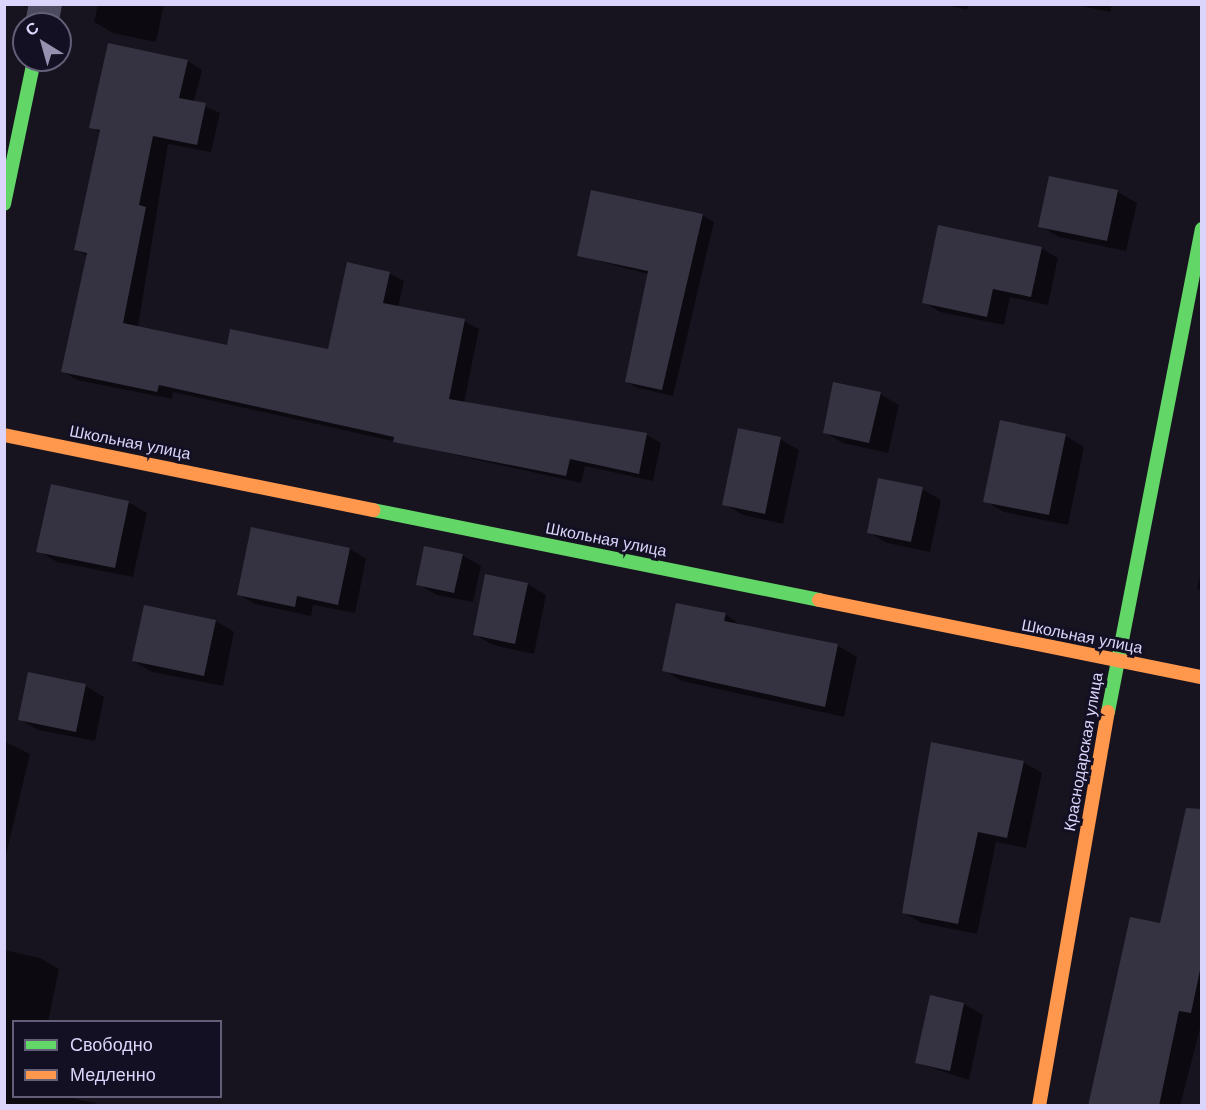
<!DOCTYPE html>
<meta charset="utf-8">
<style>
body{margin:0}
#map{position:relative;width:1206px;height:1110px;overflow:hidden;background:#17141f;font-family:Arial,sans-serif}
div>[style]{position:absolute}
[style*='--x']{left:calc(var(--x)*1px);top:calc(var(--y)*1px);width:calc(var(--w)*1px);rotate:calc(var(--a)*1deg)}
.shadow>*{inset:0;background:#0007}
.building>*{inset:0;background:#353241}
.street>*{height:33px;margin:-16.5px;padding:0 16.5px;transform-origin:16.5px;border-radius:16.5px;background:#4c4a5e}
.fast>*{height:14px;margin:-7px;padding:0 7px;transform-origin:7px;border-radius:7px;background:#63d668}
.slow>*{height:14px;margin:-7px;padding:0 7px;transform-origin:7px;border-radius:7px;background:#ff974d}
span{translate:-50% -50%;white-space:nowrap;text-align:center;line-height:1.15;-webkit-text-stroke:6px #141023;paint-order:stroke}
.street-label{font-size:16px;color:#dbd5fb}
.frame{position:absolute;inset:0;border:6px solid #dbd5fb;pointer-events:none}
.legend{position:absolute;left:12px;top:1020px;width:210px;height:78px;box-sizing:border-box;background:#141023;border:2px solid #645f79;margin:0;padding:8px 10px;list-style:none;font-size:18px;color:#dbd5fb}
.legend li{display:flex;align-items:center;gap:12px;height:30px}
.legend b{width:30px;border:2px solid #645f79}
.north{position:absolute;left:12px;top:12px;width:60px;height:60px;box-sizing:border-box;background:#141023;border:2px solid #645f79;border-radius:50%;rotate:323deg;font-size:16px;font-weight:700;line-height:24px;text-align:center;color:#dbd5fb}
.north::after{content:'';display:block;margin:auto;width:21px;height:27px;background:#9691ae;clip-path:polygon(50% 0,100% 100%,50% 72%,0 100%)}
</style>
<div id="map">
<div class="shadow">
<div style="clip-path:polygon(98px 4px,164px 4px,156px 42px,113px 33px,94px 22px)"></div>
<div style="clip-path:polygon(944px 4px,968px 4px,967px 10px)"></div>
<div style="clip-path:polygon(1072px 4px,1112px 4px,1110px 12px)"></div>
<div style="clip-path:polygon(188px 61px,202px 70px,194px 102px,220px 113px,211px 152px,168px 144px,138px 327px,228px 347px,329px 351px,389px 273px,404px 281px,398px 308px,464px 321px,479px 329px,464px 403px,647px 435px,661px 443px,653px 481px,585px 466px,581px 483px,173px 392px,172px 399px,77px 380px,62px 371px,88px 256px,76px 250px,101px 133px,91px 127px)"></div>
<div style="clip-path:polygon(1050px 178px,1118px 192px,1137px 203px,1126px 251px,1059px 237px,1040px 226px)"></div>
<div style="clip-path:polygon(702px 215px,714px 222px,673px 396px,638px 388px,626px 382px,648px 274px,579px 256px)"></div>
<div style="clip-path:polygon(1041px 248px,1058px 258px,1048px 305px,1010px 297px,1004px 325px,940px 312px,924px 302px)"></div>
<div style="clip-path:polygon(880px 394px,899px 405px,888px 453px,843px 443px,824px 432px)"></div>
<div style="clip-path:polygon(1066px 436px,1084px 447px,1068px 525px,1004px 512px,985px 501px)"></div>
<div style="clip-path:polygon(780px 439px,799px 450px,783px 524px,743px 515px,724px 504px)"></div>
<div style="clip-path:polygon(922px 489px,941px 500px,930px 552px,887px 543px,868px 532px)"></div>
<div style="clip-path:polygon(128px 502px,147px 513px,133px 577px,57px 562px,38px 551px)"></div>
<div style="clip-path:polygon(252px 529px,350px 549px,366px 559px,355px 613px,313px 605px,311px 616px,255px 604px,238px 594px)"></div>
<div style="clip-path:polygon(462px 555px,481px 566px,473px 602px,437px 595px,418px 584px)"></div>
<div style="clip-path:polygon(1202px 568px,1202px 591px,1197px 589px)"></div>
<div style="clip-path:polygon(528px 584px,546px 595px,534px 654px,493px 645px,474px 634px)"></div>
<div style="clip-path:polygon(725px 614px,744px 627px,838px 646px,857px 657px,844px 717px,682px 681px,664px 670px)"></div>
<div style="clip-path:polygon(216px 621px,234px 632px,223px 686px,152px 672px,133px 661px)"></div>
<div style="clip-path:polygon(86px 686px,104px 697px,95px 741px,38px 730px,20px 719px)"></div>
<div style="clip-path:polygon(4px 741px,30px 754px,4px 863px)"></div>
<div style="clip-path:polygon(1023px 762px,1042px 773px,1026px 848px,996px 842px,977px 934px,922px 923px,903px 912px)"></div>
<div style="clip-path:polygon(1202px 830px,1202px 1021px,1180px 1106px,1090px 1106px)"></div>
<div style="clip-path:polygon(4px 950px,40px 958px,59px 969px,48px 1022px,14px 1022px,14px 1096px,63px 1096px,108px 1106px,4px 1106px)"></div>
<div style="clip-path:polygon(964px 1004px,983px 1015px,969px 1080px,917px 1063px)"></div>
</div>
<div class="building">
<div style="clip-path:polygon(108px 43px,188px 60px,179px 98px,206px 103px,197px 145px,153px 136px,139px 205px,146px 207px,123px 323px,227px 345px,230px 329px,328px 349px,347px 262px,390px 272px,383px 303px,465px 319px,449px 399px,647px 433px,639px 474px,570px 459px,566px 476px,393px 442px,394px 437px,159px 385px,157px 392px,61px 372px,87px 253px,74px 250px,100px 130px,89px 128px)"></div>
<div style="clip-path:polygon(1049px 176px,1118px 190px,1107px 241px,1038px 227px)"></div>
<div style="clip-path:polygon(591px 190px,703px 214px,662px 390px,625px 382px,648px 271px,577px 256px)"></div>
<div style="clip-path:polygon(938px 225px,1042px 247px,1031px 297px,993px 289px,987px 317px,922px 303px)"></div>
<div style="clip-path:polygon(833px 382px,881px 392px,869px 443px,823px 433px)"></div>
<div style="clip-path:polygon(1000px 420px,1066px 434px,1049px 515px,983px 502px)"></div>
<div style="clip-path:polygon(738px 428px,781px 437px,765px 514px,722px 505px)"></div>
<div style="clip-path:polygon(878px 478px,923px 487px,911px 542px,867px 533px)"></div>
<div style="clip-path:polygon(51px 484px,129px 501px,115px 568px,36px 552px)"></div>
<div style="clip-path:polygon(251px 527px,350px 548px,338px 605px,297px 596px,295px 607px,237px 595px)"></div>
<div style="clip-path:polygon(424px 546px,463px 554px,454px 593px,416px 585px)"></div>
<div style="clip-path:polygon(485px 574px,528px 583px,515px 644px,473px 635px)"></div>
<div style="clip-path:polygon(676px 603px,726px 613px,724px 621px,838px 644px,825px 707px,662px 671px)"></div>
<div style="clip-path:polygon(144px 605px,216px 620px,204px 676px,132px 661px)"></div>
<div style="clip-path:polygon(28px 672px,86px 684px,76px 732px,18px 720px)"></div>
<div style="clip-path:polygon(931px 742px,1024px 761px,1007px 838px,978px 832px,958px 924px,902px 913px)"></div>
<div style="clip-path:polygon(1186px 808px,1202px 809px,1202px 961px,1191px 1013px,1179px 1011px,1159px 1106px,1088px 1106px,1130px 917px,1160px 923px)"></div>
<div style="clip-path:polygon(930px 995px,964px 1003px,950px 1071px,915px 1063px)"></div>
</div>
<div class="street">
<div style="--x:41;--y:24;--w:20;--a:-79"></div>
</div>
<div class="fast">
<div style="--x:4;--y:204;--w:147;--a:-78.2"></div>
<div style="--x:373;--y:510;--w:455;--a:11.4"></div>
<div style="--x:1108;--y:712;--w:492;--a:-79"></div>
</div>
<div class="slow">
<div style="--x:4;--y:435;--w:377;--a:11.5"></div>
<div style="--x:819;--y:600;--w:391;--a:11.4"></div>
<div style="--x:1039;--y:1106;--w:400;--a:-80.1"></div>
</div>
<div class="street-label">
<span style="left:130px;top:443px;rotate:11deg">Школьная улица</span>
<span style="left:606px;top:540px;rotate:11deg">Школьная улица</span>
<span style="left:1082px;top:637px;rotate:11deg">Школьная улица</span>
<span style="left:1084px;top:752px;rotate:-80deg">Краснодарская улица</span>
</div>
<div class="frame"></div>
<ul class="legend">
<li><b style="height:8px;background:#63d668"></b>Свободно</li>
<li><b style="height:8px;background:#ff974d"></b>Медленно</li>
</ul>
<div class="north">С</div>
</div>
